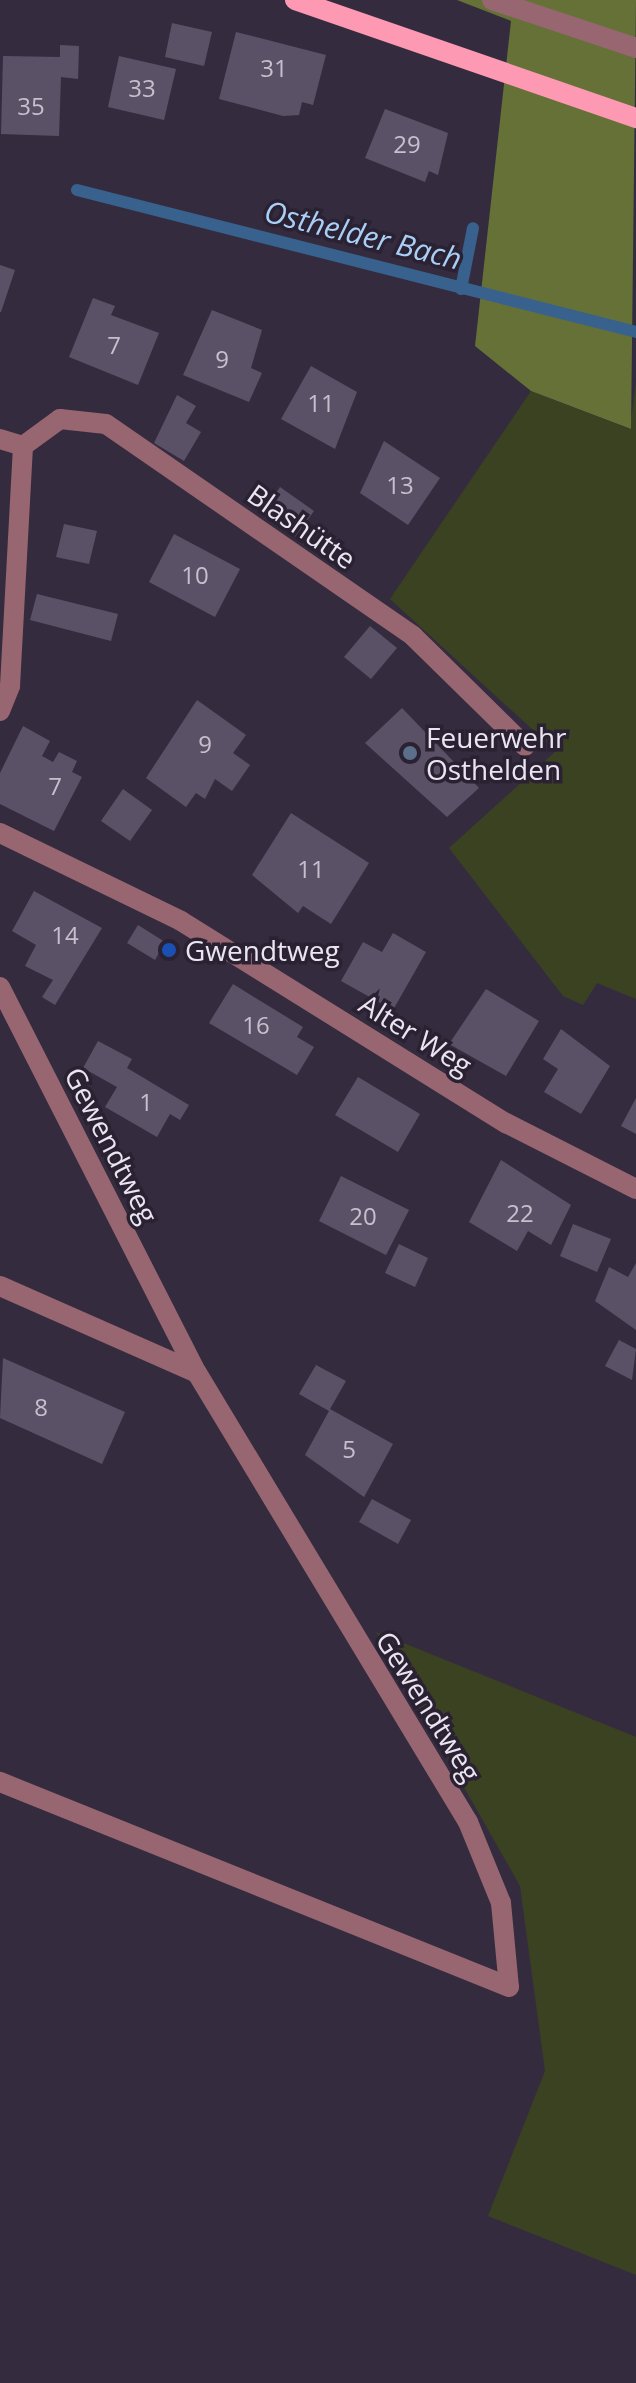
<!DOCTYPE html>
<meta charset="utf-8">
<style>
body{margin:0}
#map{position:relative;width:636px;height:2383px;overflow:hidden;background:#342c3e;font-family:"Open Sans",sans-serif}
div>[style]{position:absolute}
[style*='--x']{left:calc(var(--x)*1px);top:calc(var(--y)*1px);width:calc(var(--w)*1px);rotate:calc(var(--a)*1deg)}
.green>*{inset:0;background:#3b4221}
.forest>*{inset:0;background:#657137}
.stream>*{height:12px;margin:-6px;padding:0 6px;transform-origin:6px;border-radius:6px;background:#38628d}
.building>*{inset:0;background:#5a5166}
.minor>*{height:20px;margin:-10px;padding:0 10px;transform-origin:10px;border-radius:10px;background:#976671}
.major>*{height:20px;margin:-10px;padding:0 10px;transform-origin:10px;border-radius:10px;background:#fd99b2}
.dots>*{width:22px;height:22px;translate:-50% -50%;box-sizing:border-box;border:4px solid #2a2233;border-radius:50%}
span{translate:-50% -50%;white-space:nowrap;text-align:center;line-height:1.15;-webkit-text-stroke:7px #2a2233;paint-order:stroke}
.number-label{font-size:24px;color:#c6c0ce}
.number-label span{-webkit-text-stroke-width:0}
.street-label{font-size:28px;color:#eae5f1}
.poi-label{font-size:28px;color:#eae5f1}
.left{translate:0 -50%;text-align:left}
.water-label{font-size:30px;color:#aacff6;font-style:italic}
</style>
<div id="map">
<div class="green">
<div style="clip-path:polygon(636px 382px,636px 999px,597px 983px,583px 1005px,563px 996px,449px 848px,556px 751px,390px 599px,531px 391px,630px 429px)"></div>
<div style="clip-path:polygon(376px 1632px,636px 1737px,636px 2275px,488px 2216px,545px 2071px,520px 1886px)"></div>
</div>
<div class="forest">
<div style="clip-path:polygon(457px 0,636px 0,631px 429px,531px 391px,475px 346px,511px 21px)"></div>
</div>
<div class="stream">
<div style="--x:77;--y:190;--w:577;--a:14.25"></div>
<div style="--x:461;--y:289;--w:62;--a:-78.9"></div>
</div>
<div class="building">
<div style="clip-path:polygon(172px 23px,212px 32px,204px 66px,165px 57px)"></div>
<div style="clip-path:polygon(236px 32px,326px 55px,313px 105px,302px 102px,299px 115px,283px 116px,219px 99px)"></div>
<div style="clip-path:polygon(60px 45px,79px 46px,78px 79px,61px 77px,59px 136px,1px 134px,3px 56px,60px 57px)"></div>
<div style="clip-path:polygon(119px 56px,176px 69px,164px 120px,108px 107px)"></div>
<div style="clip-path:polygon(385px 109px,448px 133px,438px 175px,429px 171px,425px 182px,365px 158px)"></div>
<div style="clip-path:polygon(0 265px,15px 270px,1px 312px,0 312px)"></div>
<div style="clip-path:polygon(93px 298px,115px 306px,111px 315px,159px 333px,138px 385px,69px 357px)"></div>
<div style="clip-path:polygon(212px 310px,262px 330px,251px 368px,262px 373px,249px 402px,183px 375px)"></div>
<div style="clip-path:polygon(311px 366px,357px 392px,335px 449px,281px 419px)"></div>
<div style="clip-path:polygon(177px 395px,196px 406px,186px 423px,201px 432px,184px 461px,154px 443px)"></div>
<div style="clip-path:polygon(384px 441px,440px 478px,408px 525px,360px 493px)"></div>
<div style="clip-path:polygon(280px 487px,314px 511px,295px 537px,262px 515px)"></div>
<div style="clip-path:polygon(64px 524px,97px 531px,89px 564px,56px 557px)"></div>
<div style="clip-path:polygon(174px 534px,240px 569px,215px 617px,149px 582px)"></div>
<div style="clip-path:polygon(37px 594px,118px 614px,111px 641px,30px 620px)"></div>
<div style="clip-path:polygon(370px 626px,397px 648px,371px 679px,344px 657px)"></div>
<div style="clip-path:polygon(197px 700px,246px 735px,233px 753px,250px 765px,232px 791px,215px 779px,205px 799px,196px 793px,186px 807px,146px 778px)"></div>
<div style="clip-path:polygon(402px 708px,479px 788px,447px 817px,365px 743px)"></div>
<div style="clip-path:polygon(23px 726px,50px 741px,42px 756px,53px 762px,59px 752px,77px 761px,72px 772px,82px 777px,54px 831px,0 804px,0 773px)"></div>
<div style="clip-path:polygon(123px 789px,152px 810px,130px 841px,101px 821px)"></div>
<div style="clip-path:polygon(291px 813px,369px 863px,331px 924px,303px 906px,298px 913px,252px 875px)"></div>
<div style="clip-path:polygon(34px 891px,102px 928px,55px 1005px,42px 997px,53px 980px,25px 966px,36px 945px,12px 931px)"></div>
<div style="clip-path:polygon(138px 925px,165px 942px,155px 960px,127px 943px)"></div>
<div style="clip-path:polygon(393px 933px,426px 952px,393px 1010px,341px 981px,363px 942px,382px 952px)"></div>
<div style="clip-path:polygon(233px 984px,303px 1027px,297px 1037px,314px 1047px,297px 1075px,209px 1023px)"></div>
<div style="clip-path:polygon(486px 989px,539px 1021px,506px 1076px,449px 1044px)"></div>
<div style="clip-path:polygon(561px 1029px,610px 1066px,581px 1114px,544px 1092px,558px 1069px,543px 1059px)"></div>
<div style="clip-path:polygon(98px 1041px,132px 1059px,127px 1068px,189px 1105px,180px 1120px,170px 1114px,157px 1137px,105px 1107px,117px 1087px,83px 1068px)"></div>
<div style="clip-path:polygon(358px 1077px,420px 1114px,398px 1152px,335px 1115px)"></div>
<div style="clip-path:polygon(636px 1098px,636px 1134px,621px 1126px)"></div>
<div style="clip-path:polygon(501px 1160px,571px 1205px,551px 1245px,528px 1231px,517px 1251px,469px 1222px)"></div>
<div style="clip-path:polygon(341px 1176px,409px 1210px,386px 1255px,319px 1221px)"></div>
<div style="clip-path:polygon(573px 1224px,611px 1239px,597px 1272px,560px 1256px)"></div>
<div style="clip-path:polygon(399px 1244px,428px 1258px,415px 1287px,385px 1273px)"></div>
<div style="clip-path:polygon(636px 1263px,636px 1330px,595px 1301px,609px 1267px,628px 1277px)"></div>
<div style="clip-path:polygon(619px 1340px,636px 1349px,632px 1380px,605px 1366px)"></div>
<div style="clip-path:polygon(3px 1358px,125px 1412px,102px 1464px,0 1418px)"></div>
<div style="clip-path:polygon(316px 1365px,346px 1381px,330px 1409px,393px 1444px,364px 1497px,305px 1455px,329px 1411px,299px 1394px)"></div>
<div style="clip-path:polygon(372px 1499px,411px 1520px,398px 1544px,359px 1522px)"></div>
</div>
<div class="minor">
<div style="--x:492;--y:0;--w:152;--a:18.4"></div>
<div style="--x:0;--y:439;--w:24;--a:17"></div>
<div style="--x:23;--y:446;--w:46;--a:-36.1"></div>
<div style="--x:60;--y:419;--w:46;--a:6.2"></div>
<div style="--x:106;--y:424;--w:373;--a:34.6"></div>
<div style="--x:413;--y:636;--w:157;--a:44.5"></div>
<div style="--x:0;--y:711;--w:27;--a:-68"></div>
<div style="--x:10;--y:686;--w:240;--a:-86.9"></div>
<div style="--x:0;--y:833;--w:201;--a:25.9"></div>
<div style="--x:181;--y:921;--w:383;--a:31.9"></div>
<div style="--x:506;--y:1123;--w:146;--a:26.9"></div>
<div style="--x:0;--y:987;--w:433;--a:63"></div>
<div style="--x:197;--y:1373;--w:524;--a:58.89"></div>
<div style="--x:468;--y:1822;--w:87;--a:67.8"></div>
<div style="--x:501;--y:1903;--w:84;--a:84.6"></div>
<div style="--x:509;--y:1987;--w:549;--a:-158.06"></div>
<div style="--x:0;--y:1286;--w:215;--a:23.8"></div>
</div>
<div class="major">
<div style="--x:295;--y:0;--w:361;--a:19.1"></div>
</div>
<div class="dots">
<div style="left:410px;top:753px;background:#5c6f8a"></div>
<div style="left:169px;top:950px;background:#1a4fb4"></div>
</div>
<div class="number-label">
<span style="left:274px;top:68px">31</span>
<span style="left:142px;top:88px">33</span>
<span style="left:31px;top:106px">35</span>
<span style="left:407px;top:144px">29</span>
<span style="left:114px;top:345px">7</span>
<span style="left:222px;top:359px">9</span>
<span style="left:321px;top:403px">11</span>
<span style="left:400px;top:485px">13</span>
<span style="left:195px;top:575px">10</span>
<span style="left:205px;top:744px">9</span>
<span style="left:55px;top:786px">7</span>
<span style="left:311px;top:869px">11</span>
<span style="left:65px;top:935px">14</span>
<span style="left:256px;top:1025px">16</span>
<span style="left:146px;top:1102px">1</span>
<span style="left:520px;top:1213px">22</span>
<span style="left:363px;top:1216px">20</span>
<span style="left:41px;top:1407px">8</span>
<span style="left:349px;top:1449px">5</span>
</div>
<div class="street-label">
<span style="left:302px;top:526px;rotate:35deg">Blashütte</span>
<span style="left:416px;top:1034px;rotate:32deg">Alter Weg</span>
<span style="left:112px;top:1145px;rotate:63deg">Gewendtweg</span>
<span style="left:429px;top:1706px;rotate:58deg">Gewendtweg</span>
</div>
<div class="poi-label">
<span class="left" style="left:426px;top:753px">Feuerwehr<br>Osthelden</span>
<span class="left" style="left:185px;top:950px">Gwendtweg</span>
</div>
<div class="water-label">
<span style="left:363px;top:235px;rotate:14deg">Osthelder Bach</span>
</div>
</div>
